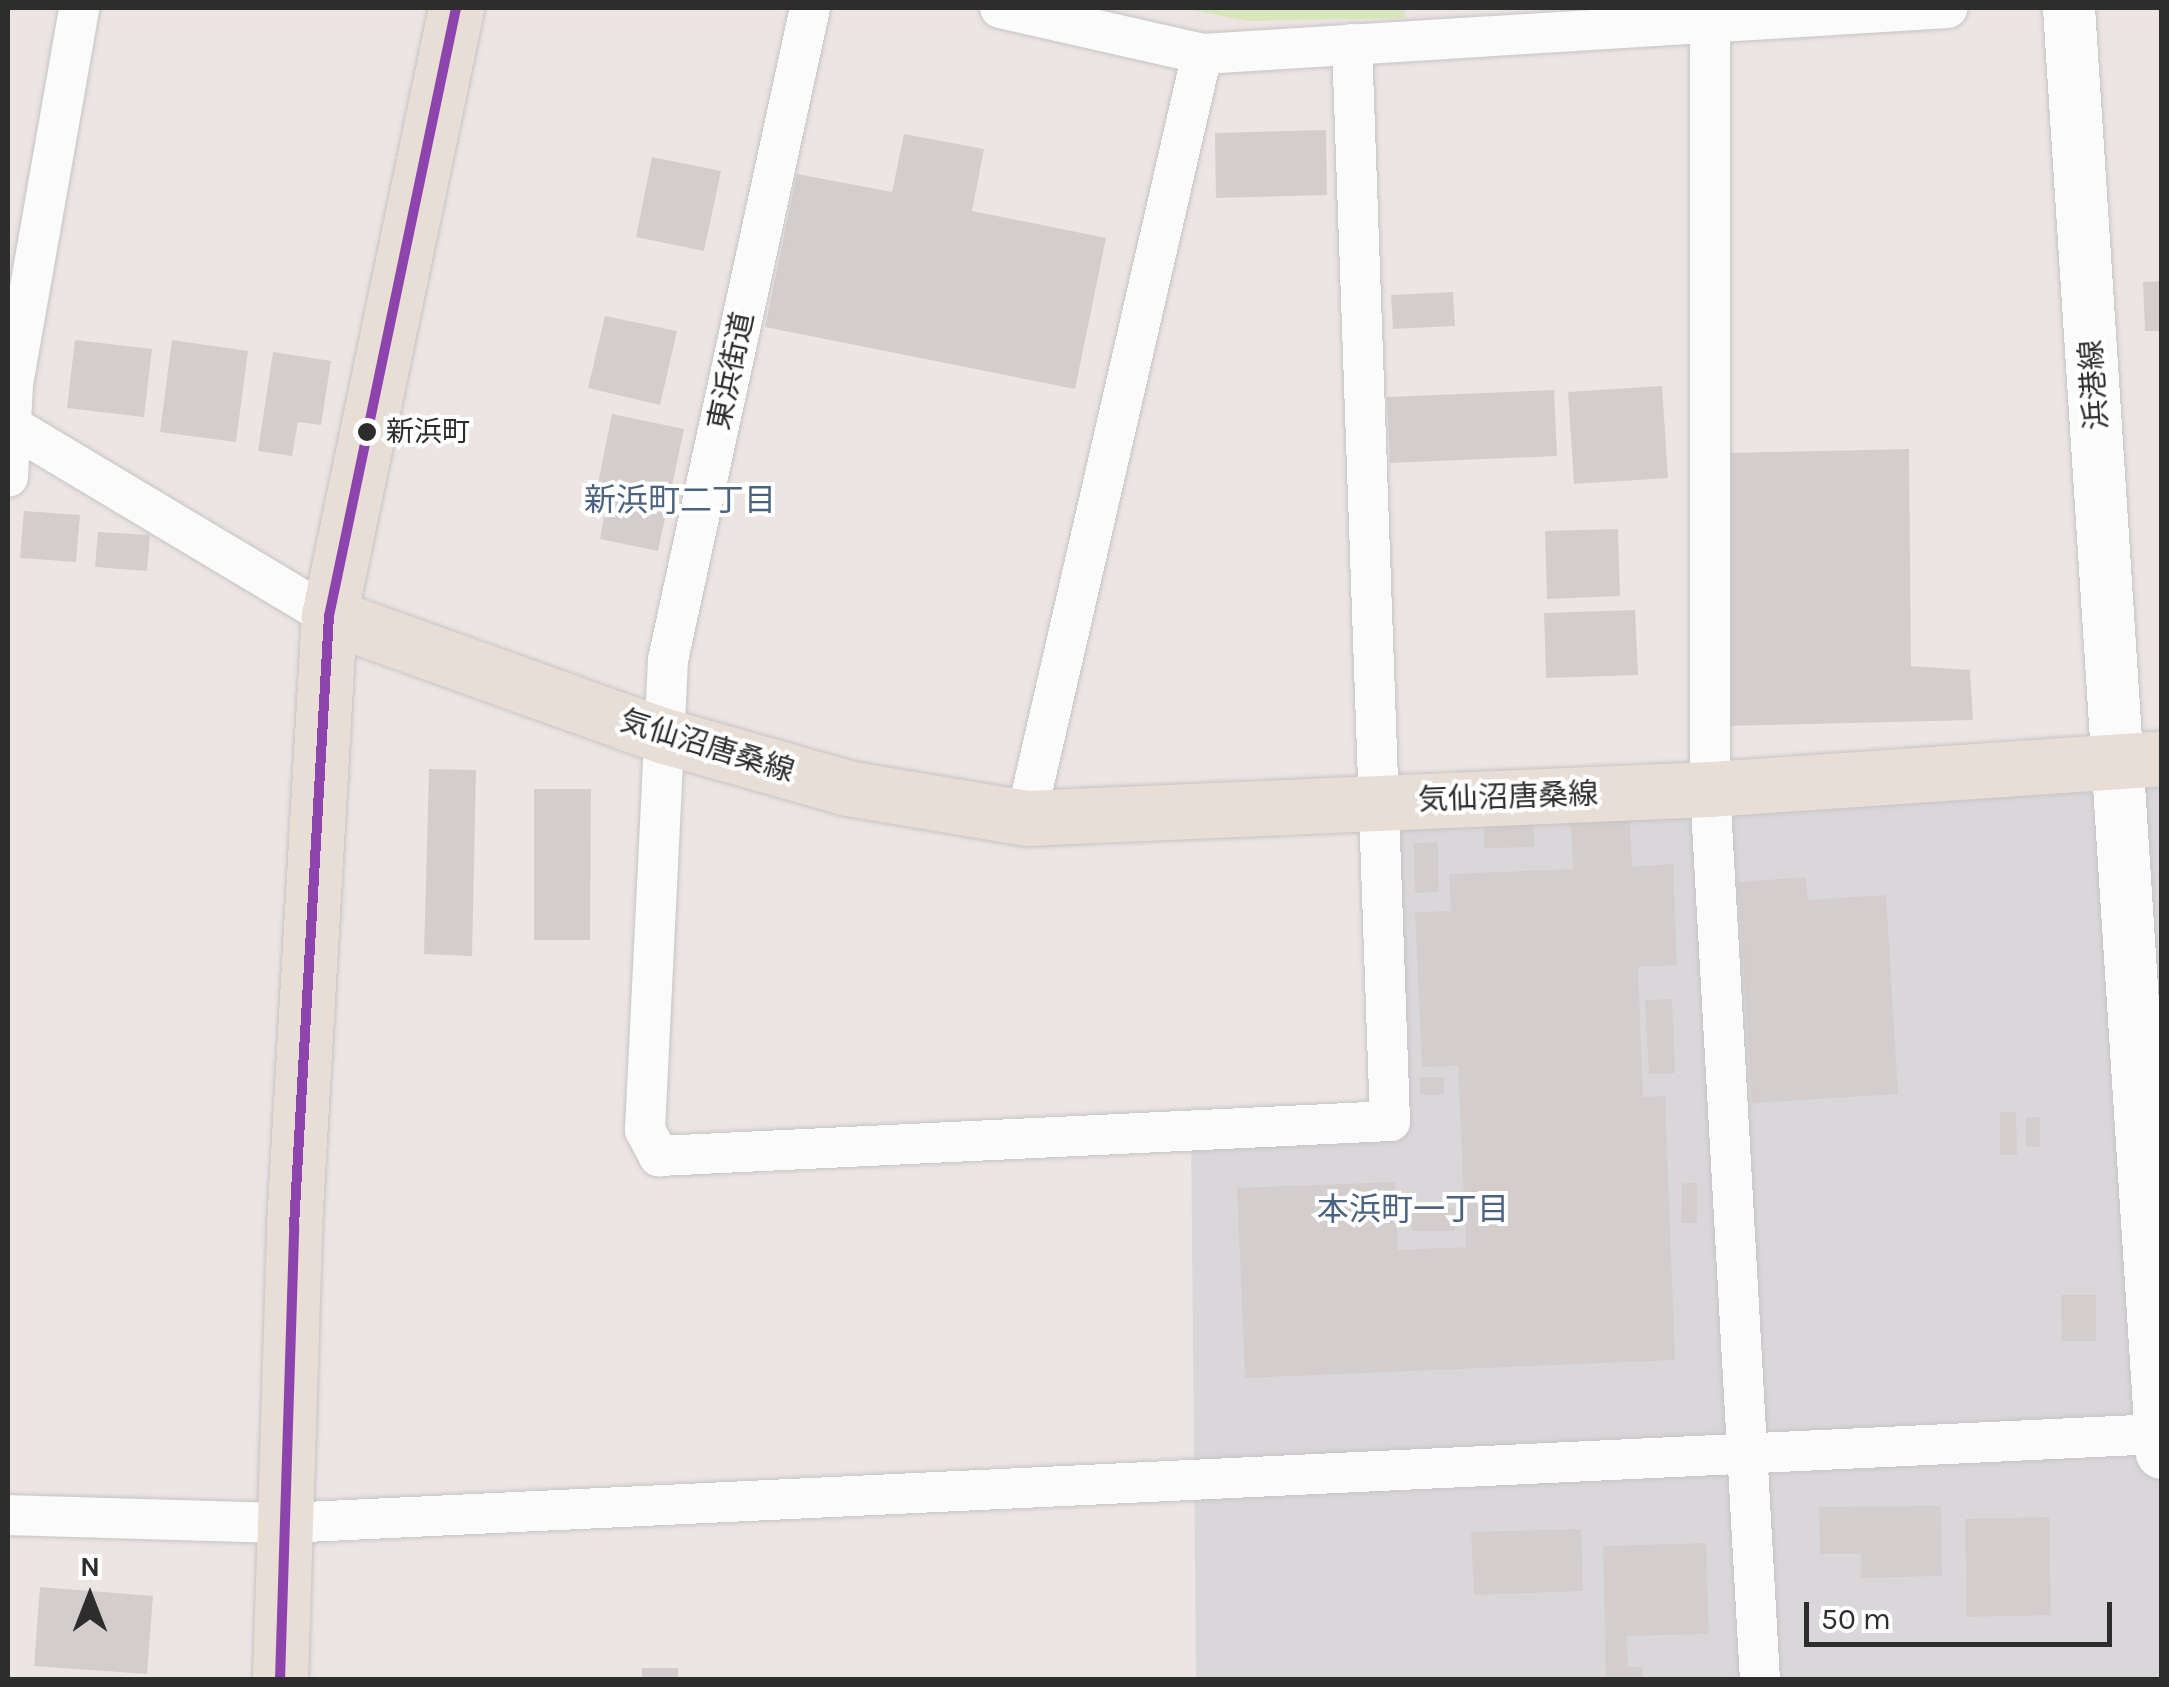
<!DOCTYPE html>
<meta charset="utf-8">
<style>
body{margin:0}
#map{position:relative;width:2169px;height:1687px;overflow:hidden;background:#ece5e4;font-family:Karla,"Noto Sans JP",sans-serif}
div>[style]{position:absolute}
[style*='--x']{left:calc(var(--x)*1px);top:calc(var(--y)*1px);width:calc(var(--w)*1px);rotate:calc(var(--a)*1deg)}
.industrial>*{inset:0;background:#dad7db}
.green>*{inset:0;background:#d8e6bc}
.building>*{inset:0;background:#d3cecd}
.roads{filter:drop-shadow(0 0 2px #c6c4c5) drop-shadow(0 0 2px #c6c4c5)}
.minor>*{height:40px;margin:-20px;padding:0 20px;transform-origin:20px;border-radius:20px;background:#fcfbfb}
.tertiary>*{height:52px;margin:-26px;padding:0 26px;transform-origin:26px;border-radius:26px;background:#fcfbfb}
.primary>*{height:55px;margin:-27.5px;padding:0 27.5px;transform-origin:27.5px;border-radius:27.5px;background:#e9ded5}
.bus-1>*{height:10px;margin:-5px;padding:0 5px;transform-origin:5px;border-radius:5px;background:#8e44ad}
.dots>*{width:28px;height:28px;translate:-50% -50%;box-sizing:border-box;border:5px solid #fff;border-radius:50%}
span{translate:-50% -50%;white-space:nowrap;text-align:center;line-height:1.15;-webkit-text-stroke:8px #fff;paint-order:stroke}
.bus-label{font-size:28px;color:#2d2d2d}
.left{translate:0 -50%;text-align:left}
.street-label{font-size:30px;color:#2d2d2d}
.neighbourhood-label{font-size:32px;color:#4b6280}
.frame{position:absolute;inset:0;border:10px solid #2d2d2d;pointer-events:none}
.north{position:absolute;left:40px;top:1547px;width:100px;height:100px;-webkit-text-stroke:8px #fff;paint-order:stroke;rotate:0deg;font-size:28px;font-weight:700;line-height:40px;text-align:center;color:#2d2d2d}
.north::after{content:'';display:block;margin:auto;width:35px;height:45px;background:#2d2d2d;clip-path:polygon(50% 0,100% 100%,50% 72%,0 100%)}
.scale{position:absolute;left:1804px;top:1602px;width:308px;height:45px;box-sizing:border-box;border:5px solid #2d2d2d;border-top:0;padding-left:12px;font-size:30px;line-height:35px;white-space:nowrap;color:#2d2d2d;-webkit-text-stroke:8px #fff;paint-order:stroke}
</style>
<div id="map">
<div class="industrial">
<div style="clip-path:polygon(2161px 757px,2161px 1679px,1196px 1679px,1191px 1130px,1390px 1120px,1379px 802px)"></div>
</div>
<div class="green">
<div style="clip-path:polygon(1182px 8px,1406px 8px,1404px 18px,1247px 21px)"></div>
</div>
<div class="building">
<div style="clip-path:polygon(1326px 130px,1327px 195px,1216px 198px,1215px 133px)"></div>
<div style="clip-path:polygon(904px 134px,984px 149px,972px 211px,1106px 238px,1075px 389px,765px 327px,797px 174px,892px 192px)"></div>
<div style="clip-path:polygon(652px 157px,721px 171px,704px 251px,636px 237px)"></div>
<div style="clip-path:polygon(2162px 281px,2162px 331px,2145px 331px,2143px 282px)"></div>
<div style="clip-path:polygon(1453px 292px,1455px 326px,1393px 329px,1391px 295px)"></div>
<div style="clip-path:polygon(605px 316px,677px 331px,660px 405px,588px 388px)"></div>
<div style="clip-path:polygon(75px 340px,152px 349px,144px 417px,67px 408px)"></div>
<div style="clip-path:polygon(172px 340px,248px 351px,236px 442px,160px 432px)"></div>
<div style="clip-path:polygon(273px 352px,331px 361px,321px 425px,298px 422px,292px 456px,258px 451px)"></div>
<div style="clip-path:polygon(1662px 386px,1668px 478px,1574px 484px,1568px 392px)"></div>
<div style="clip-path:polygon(1554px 390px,1557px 456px,1390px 463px,1387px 397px)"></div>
<div style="clip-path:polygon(612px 414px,684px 429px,658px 551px,600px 539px,605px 511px,593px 508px)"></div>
<div style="clip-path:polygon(1909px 449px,1911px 666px,1970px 670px,1973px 720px,1724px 726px,1728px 453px)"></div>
<div style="clip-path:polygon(24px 511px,80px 515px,76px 562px,20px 558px)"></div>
<div style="clip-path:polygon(1618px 529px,1620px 596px,1547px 599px,1545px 531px)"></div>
<div style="clip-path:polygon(98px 532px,150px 535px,147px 571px,95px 567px)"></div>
<div style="clip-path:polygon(1635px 610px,1638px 675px,1546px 678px,1544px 613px)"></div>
<div style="clip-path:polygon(429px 769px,476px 770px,472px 956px,424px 954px)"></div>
<div style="clip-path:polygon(534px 789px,591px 789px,590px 940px,534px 940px)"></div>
<div style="clip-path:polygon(1630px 820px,1632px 867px,1673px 864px,1677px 965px,1638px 967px,1643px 1097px,1665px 1096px,1675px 1360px,1245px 1378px,1237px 1188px,1395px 1182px,1398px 1250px,1466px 1247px,1458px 1066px,1422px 1067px,1415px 912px,1451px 911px,1449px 874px,1573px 869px,1571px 823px)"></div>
<div style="clip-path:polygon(1484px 825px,1534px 825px,1534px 847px,1484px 848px)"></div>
<div style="clip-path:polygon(1438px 842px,1439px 892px,1415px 893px,1414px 843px)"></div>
<div style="clip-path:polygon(1806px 877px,1808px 900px,1886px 895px,1898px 1094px,1752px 1103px,1738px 882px)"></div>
<div style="clip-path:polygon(1672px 999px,1675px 1073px,1649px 1074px,1645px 1000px)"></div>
<div style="clip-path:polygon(1420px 1077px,1444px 1077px,1444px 1095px,1420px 1095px)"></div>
<div style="clip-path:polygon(2000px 1112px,2016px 1112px,2017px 1155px,2000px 1155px)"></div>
<div style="clip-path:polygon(2026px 1117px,2040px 1117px,2040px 1147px,2026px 1147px)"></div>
<div style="clip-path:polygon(1682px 1183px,1697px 1183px,1697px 1223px,1681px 1223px)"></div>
<div style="clip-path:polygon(1411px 1208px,1455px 1208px,1455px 1231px,1412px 1231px)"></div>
<div style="clip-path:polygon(2061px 1295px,2096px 1295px,2096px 1341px,2062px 1341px)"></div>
<div style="clip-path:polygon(1941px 1506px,1942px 1576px,1861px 1578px,1861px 1554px,1820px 1554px,1819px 1507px)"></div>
<div style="clip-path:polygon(2049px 1517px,2051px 1615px,1967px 1617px,1965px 1519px)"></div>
<div style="clip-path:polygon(1581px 1529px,1583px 1591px,1474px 1595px,1471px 1532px)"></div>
<div style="clip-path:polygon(1706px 1543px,1709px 1634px,1627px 1636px,1628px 1667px,1642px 1667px,1643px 1680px,1606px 1680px,1603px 1546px)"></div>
<div style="clip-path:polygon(40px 1587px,153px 1596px,147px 1674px,34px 1666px)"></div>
<div style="clip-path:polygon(642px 1668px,678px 1668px,678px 1680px,642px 1680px)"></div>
</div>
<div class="roads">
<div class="minor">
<div style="--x:810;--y:8;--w:667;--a:102.29"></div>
<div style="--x:668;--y:660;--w:471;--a:92.8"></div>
<div style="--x:645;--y:1130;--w:30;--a:62"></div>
<div style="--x:659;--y:1156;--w:732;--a:-2.74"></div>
<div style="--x:1390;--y:1121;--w:1078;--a:-92.02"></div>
<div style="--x:1000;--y:8;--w:207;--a:12.8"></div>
<div style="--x:1202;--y:54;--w:747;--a:-3.53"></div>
<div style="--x:1710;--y:23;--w:766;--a:90"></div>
<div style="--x:1710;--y:789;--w:892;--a:86.79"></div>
<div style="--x:8;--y:424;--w:374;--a:30.9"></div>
<div style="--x:8;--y:477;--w:93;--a:-86.9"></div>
<div style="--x:13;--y:384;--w:382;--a:-80"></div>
<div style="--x:1026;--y:818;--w:784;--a:-77.03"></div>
<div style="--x:8;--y:1515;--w:277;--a:1.7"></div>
<div style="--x:285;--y:1523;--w:1877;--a:-2.72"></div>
</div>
<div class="tertiary">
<div style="--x:2069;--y:8;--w:1448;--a:86.32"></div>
</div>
<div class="primary">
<div style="--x:329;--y:616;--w:357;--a:19.7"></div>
<div style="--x:665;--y:736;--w:189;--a:15.9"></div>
<div style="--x:847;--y:788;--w:181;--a:9.5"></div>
<div style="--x:1026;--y:818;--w:685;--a:-2.43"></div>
<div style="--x:1710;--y:789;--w:453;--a:-3.9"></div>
<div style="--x:280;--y:1680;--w:454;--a:-88.2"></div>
<div style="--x:294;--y:1226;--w:611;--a:-86.72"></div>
<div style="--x:329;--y:616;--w:621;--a:-78.2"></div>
</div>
</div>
<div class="bus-1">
<div style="--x:280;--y:1680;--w:454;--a:-88.2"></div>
<div style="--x:294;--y:1226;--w:611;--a:-86.72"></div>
<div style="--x:329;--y:616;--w:621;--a:-78.2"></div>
</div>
<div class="dots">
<div style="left:367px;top:432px;background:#2d2d2d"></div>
</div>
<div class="bus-label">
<span class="left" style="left:386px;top:432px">新浜町</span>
</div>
<div class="street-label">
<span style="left:731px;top:371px;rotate:-78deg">東浜街道</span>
<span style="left:2094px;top:385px;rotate:-94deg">浜港線</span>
<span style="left:707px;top:746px;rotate:17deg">気仙沼唐桑線</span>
<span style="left:1508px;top:797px;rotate:-2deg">気仙沼唐桑線</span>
</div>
<div class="neighbourhood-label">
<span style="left:680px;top:501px">新浜町二丁目</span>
<span style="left:1413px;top:1210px">本浜町一丁目</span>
</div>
<div class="frame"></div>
<div class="north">N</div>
<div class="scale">50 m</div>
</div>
